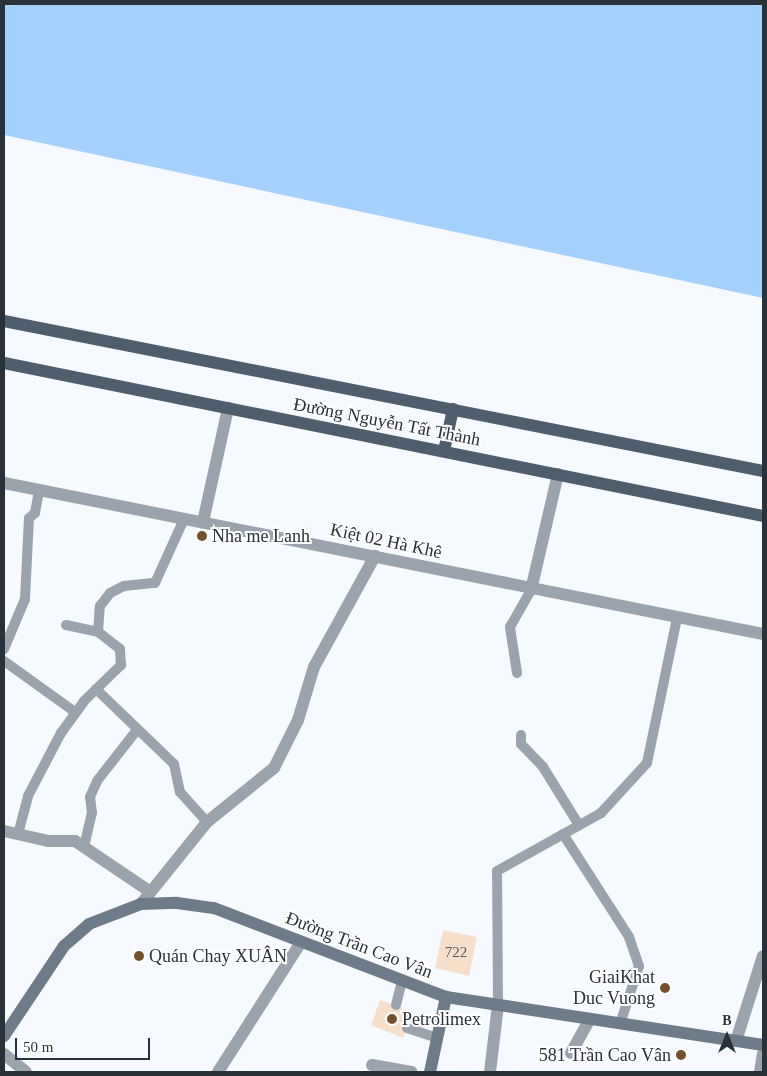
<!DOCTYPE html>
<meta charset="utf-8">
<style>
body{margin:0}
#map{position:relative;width:767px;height:1076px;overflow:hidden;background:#f6faff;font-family:"Times New Roman",serif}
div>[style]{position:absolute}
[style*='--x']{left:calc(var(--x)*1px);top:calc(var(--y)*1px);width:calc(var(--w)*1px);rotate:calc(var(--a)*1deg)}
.water>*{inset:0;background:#a4d1fe}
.building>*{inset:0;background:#f6e0cc}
.lane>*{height:10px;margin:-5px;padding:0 5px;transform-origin:5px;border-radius:5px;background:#9ba4ad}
.street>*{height:12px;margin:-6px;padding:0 6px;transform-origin:6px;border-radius:6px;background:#9ba4ad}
.secondary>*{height:12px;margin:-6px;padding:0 6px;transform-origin:6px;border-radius:6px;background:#6e7b88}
.primary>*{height:12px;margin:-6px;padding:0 6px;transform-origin:6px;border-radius:6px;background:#4f5e6d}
.dots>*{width:14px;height:14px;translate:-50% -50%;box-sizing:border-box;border:2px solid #fff;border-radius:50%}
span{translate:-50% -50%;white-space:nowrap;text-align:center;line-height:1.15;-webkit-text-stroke:4px #fff;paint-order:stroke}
.number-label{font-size:15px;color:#5c5d5e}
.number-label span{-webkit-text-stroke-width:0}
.street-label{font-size:18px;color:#293139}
.poi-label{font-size:18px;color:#293139}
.left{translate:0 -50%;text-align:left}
.right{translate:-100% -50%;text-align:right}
.frame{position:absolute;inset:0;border:5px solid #293139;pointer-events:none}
.north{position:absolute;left:702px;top:1011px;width:50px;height:50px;-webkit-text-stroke:4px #fff;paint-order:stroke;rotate:0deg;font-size:14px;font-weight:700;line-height:20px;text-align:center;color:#293139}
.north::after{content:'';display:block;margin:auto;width:18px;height:22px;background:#293139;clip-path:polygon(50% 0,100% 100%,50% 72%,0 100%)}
.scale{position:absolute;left:15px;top:1038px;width:135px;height:22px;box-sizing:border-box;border:2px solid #293139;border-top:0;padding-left:6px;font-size:15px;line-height:18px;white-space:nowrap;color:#293139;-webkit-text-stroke:4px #fff;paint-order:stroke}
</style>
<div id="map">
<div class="water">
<div style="clip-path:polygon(4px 4px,763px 4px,763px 298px,4px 135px)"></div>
</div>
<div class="building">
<div style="clip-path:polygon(443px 930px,477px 937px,469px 976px,435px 968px)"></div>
<div style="clip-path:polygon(380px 1000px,413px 1012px,403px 1038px,371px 1025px)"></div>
</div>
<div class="lane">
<div style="--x:66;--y:625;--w:33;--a:12"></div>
<div style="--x:4;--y:649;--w:54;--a:-67.2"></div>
<div style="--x:25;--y:599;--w:81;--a:-87.2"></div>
<div style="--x:29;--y:518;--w:8;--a:-40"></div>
<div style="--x:35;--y:513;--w:23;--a:-80"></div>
<div style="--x:4;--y:661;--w:87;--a:35.7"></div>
<div style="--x:517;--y:673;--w:47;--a:-98.7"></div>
<div style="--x:510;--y:627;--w:43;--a:-60.4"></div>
<div style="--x:96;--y:689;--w:108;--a:43.9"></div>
<div style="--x:174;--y:764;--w:29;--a:78"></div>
<div style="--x:180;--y:792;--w:40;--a:48"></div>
<div style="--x:521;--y:735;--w:9;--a:90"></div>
<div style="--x:521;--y:744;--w:32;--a:46"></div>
<div style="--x:543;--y:767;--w:68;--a:58.2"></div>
<div style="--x:18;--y:834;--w:39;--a:-75"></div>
<div style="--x:28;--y:796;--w:71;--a:-62.4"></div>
<div style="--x:61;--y:733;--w:39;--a:-54"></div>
<div style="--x:84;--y:701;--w:52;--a:-44.2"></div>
<div style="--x:121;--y:665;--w:16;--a:-94"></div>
<div style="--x:120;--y:649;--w:28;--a:-142"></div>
<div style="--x:98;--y:632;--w:26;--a:-86"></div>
<div style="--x:100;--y:606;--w:16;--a:-52"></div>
<div style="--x:110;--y:593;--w:16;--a:-27"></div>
<div style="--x:124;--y:586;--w:31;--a:-6"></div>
<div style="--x:155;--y:583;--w:70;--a:-65.6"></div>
<div style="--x:563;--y:834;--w:122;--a:57.3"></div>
<div style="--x:629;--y:937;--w:31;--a:71"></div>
<div style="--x:639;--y:966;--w:61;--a:108.1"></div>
<div style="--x:84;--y:847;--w:35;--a:-77"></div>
<div style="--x:92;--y:813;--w:16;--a:-97"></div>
<div style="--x:90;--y:797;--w:17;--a:-66"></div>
<div style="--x:97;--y:781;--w:63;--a:-52"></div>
<div style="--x:396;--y:1005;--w:25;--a:-76"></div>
<div style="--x:498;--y:1005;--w:134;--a:-90.4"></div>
<div style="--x:497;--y:871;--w:119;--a:-29.1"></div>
<div style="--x:601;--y:813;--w:68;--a:-47.4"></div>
<div style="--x:647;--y:763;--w:148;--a:-78.3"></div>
<div style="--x:407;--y:1028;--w:32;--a:18"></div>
</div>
<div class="street">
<div style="--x:4;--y:483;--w:774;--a:11.25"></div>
<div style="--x:203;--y:522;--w:117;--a:-77.6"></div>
<div style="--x:531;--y:590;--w:119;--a:-76.9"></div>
<div style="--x:4;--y:831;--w:45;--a:12.8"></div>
<div style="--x:48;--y:841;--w:27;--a:0"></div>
<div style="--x:75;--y:841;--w:89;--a:34"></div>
<div style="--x:141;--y:904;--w:105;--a:-51.2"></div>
<div style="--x:207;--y:822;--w:86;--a:-38.9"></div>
<div style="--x:274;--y:768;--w:54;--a:-63.4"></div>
<div style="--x:298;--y:720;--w:55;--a:-73.2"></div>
<div style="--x:314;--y:667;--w:127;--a:-61.2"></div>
<div style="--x:736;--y:1041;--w:89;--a:-72.4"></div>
<div style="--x:571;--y:1053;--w:39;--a:-61"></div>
<div style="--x:4;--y:1054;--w:28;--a:39"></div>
<div style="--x:372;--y:1065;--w:40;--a:10"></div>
<div style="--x:218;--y:1072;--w:154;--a:-57.4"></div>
<div style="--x:490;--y:1072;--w:67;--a:-83.2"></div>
<div style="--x:760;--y:1072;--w:18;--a:-81"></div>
</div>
<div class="secondary">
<div style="--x:4;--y:1036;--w:108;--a:-56.3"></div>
<div style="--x:64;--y:946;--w:33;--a:-41"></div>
<div style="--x:89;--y:924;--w:56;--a:-21"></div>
<div style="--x:141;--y:904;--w:36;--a:-2"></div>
<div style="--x:177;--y:903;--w:37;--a:8"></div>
<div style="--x:214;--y:908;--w:248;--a:21"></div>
<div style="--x:446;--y:997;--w:321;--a:8.6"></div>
<div style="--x:430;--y:1072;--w:77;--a:-78"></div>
</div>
<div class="primary">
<div style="--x:4;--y:321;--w:774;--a:11.18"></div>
<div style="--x:4;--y:363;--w:774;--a:11.4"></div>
<div style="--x:444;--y:451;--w:43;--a:-77.9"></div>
</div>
<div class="dots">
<div style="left:202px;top:536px;background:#74502a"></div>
<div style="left:139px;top:956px;background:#74502a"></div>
<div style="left:665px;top:988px;background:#74502a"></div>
<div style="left:392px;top:1019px;background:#74502a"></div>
<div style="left:681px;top:1055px;background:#74502a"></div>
</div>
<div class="number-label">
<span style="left:456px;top:953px">722</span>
</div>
<div class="street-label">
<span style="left:387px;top:422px;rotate:11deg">Đường Nguyễn Tất Thành</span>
<span style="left:386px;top:541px;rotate:12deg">Kiệt 02 Hà Khê</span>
<span style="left:359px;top:945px;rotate:21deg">Đường Trần Cao Vân</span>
</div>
<div class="poi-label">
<span class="left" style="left:212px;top:536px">Nha me Lanh</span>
<span class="left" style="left:149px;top:956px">Quán Chay XUÂN</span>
<span class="right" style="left:655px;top:988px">GiaiKhat<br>Duc Vuong</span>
<span class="left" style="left:402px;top:1019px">Petrolimex</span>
<span class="right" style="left:671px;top:1055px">581 Trần Cao Vân</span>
</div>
<div class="frame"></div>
<div class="north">B</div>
<div class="scale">50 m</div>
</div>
